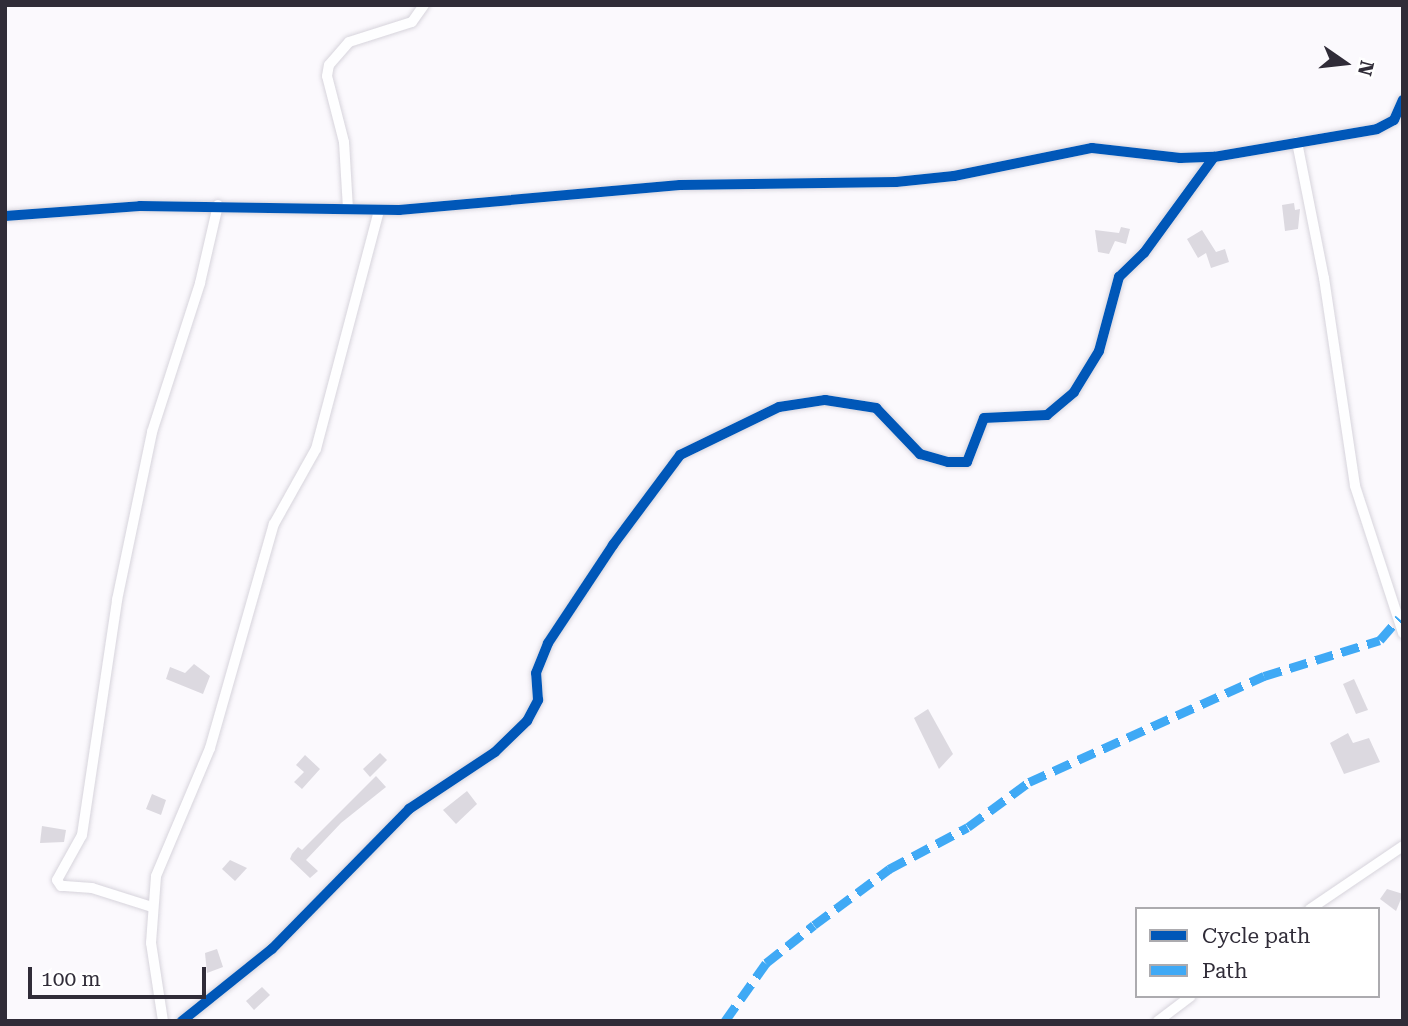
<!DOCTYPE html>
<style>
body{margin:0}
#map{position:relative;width:1408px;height:1026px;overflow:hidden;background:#fbf9fd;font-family:"Roboto Serif",serif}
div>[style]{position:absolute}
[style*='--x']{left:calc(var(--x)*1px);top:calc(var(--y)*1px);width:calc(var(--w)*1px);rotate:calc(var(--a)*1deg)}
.building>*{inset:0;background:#dcd9e0}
.roads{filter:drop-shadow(0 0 2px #d7d4dc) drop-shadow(0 0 2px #d7d4dc)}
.minor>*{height:10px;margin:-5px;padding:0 5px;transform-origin:5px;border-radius:5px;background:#fefeff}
.quiet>*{height:9px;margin-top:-4.5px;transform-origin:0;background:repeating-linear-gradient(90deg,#3fa9f5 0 18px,transparent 0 27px)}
.cycleway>*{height:10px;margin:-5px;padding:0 5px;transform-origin:5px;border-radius:5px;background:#0057b8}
span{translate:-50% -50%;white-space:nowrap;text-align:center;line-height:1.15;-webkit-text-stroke:6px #fff;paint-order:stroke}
.frame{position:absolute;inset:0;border:7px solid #302c38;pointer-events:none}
.legend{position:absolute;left:1135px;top:907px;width:245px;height:91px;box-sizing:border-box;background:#fff;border:2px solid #acabaf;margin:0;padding:9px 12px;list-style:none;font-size:21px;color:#302c38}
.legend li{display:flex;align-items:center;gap:14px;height:35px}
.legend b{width:35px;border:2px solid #acabaf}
.north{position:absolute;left:1310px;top:28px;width:70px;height:70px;-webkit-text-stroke:5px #fff;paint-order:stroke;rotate:104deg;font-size:19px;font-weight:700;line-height:28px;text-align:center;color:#302c38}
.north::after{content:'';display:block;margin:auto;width:24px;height:32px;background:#302c38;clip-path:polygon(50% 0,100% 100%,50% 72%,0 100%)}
.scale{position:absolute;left:28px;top:967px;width:178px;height:32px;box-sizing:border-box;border:4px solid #302c38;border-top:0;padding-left:9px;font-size:21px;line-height:24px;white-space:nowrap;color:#302c38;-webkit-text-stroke:5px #fff;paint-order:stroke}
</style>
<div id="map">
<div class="building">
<div style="clip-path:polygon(1294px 203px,1295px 210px,1300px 209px,1298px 229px,1285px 231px,1282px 205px)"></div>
<div style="clip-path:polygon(1121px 227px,1130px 229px,1126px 244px,1115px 241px,1109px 254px,1098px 252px,1095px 230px,1119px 233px)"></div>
<div style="clip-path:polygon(1202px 230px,1216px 252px,1225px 249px,1229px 262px,1211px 268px,1206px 253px,1198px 258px,1187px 239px)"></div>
<div style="clip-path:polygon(194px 664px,210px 676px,203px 694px,166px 679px,170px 667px,185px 673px)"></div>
<div style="clip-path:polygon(1354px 679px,1368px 710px,1356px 714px,1343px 684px)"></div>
<div style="clip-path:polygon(928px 709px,953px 754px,939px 769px,914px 718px)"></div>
<div style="clip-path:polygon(1348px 733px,1353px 743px,1369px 738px,1380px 762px,1344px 774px,1330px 743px)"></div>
<div style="clip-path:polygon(380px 753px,387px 760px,370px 777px,363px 769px)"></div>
<div style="clip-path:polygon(305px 755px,320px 769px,302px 789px,294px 782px,304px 772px,296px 765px)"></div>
<div style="clip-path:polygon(376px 776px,386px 787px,341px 823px,306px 860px,318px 871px,310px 878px,290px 859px,292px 854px,298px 847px,302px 850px)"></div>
<div style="clip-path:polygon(467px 791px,477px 804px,456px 824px,443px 810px)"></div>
<div style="clip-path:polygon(152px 794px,166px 800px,161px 815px,146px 809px)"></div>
<div style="clip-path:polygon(42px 826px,66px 830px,64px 842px,40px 843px)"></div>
<div style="clip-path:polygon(230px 860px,247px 868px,235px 881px,222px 869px)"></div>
<div style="clip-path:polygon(1387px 889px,1403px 894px,1396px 911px,1380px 899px)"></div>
<div style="clip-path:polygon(217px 949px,223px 967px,207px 973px,205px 953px)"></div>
<div style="clip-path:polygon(262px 987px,270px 995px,254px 1010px,246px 1001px)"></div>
</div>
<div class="roads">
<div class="minor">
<div style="--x:1297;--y:142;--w:139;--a:78.8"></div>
<div style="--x:1324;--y:278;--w:210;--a:81.5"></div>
<div style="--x:1355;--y:486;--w:155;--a:71.9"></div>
<div style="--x:348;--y:209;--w:67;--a:-93.4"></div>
<div style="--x:344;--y:142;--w:68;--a:-104.4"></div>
<div style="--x:327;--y:76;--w:11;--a:-80"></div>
<div style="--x:329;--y:65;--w:30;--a:-49"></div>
<div style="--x:349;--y:42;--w:66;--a:-17.6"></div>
<div style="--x:412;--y:22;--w:21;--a:-55"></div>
<div style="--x:5;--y:216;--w:135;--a:-4.2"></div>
<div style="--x:140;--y:206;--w:259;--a:0.9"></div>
<div style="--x:399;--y:210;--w:282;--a:-5.1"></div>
<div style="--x:680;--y:185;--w:216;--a:-0.8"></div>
<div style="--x:896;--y:182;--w:58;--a:-5.9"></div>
<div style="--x:954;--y:176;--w:141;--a:-11.5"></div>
<div style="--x:1092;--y:148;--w:89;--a:6.5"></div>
<div style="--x:1180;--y:158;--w:34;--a:-2"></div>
<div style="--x:1214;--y:157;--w:165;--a:-9.7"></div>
<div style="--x:1377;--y:129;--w:19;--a:-28"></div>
<div style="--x:1394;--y:120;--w:22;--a:-66"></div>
<div style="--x:152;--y:907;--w:63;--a:-162.4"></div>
<div style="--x:92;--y:888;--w:31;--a:-176"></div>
<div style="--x:61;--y:886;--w:7;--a:-124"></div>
<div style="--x:57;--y:880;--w:51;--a:-60.9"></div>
<div style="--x:82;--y:835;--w:238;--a:-81.5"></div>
<div style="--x:117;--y:600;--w:172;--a:-78.2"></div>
<div style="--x:152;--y:432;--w:157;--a:-72.1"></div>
<div style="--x:200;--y:283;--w:80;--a:-77"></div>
<div style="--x:1310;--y:909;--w:112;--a:-34.1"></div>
<div style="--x:163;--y:1021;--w:79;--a:-98.7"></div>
<div style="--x:151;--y:943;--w:67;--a:-85.7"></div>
<div style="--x:156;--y:876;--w:139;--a:-67.1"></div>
<div style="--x:210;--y:748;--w:233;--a:-74.1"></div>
<div style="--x:274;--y:524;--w:86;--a:-60.8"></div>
<div style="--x:316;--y:449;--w:247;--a:-75.2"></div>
<div style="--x:182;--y:1021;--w:115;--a:-38.7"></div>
<div style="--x:272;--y:949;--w:196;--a:-45.6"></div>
<div style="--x:409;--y:809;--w:103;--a:-33.5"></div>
<div style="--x:495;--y:752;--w:45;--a:-44.1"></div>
<div style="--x:527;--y:721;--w:24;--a:-62"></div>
<div style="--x:538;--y:700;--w:27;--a:-94"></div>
<div style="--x:536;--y:673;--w:32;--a:-68"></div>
<div style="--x:548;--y:643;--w:118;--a:-56.4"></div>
<div style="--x:613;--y:545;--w:112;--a:-53.3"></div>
<div style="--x:680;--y:455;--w:110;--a:-25.9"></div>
<div style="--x:779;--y:407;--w:47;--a:-8.7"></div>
<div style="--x:825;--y:400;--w:52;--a:8.9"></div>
<div style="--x:876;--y:408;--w:64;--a:46.3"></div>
<div style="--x:920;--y:454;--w:29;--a:16"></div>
<div style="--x:948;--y:462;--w:19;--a:0"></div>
<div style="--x:967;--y:462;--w:47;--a:-68.9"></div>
<div style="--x:984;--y:418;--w:63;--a:-2.7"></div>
<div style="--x:1047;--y:415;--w:35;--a:-40"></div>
<div style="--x:1074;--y:392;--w:48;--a:-58.6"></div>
<div style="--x:1099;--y:351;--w:77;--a:-74.9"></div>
<div style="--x:1119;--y:277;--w:35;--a:-44"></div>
<div style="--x:1144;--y:253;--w:119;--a:-53.9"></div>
<div style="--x:1158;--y:1021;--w:41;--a:-37.1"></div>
</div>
</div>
<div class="quiet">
<div style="--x:725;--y:1021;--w:71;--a:-54.7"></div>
<div style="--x:766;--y:963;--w:61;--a:-38.4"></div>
<div style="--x:814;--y:925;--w:94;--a:-36.7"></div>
<div style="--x:889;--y:869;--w:89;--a:-28"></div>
<div style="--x:968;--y:827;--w:76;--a:-36.4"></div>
<div style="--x:1029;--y:782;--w:258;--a:-24.3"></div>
<div style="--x:1264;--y:676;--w:121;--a:-17.2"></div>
<div style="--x:1380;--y:640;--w:29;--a:-49"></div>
</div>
<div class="cycleway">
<div style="--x:5;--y:216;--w:135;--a:-4.2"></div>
<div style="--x:140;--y:206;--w:259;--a:0.9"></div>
<div style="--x:399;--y:210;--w:282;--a:-5.1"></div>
<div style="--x:680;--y:185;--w:216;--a:-0.8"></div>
<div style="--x:896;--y:182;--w:58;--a:-5.9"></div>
<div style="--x:954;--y:176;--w:141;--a:-11.5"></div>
<div style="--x:1092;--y:148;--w:89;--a:6.5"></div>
<div style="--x:1180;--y:158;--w:34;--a:-2"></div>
<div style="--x:1214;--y:157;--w:165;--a:-9.7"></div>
<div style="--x:1377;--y:129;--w:19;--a:-28"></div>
<div style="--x:1394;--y:120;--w:22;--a:-66"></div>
<div style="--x:182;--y:1021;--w:115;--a:-38.7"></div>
<div style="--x:272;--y:949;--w:196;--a:-45.6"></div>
<div style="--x:409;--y:809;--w:103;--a:-33.5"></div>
<div style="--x:495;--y:752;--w:45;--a:-44.1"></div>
<div style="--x:527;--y:721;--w:24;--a:-62"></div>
<div style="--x:538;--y:700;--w:27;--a:-94"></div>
<div style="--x:536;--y:673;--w:32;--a:-68"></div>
<div style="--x:548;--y:643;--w:118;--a:-56.4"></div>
<div style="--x:613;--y:545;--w:112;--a:-53.3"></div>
<div style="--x:680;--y:455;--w:110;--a:-25.9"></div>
<div style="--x:779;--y:407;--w:47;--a:-8.7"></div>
<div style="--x:825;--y:400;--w:52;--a:8.9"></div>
<div style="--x:876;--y:408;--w:64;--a:46.3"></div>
<div style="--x:920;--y:454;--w:29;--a:16"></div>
<div style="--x:948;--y:462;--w:19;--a:0"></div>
<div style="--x:967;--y:462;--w:47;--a:-68.9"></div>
<div style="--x:984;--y:418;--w:63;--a:-2.7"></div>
<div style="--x:1047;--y:415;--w:35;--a:-40"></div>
<div style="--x:1074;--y:392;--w:48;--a:-58.6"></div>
<div style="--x:1099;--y:351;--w:77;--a:-74.9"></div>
<div style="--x:1119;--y:277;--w:35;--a:-44"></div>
<div style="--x:1144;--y:253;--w:119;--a:-53.9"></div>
</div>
<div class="frame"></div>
<ul class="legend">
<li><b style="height:9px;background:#0057b8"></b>Cycle path</li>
<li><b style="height:9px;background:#3fa9f5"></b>Path</li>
</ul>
<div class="north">N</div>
<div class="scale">100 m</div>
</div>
